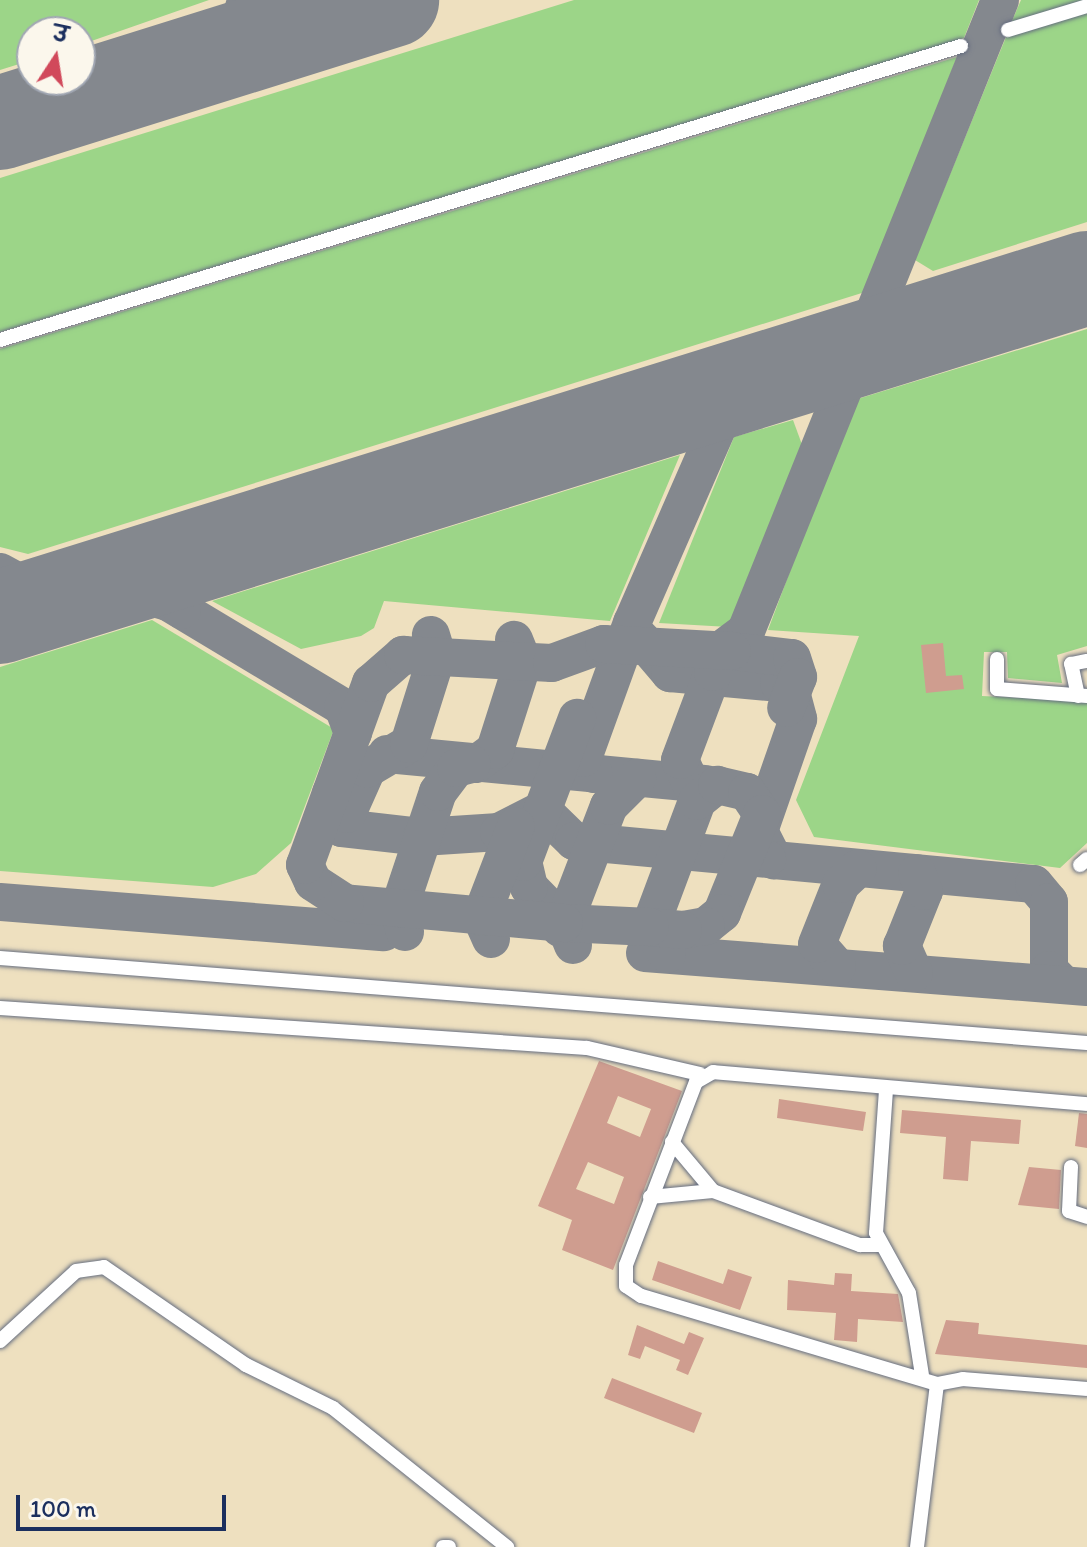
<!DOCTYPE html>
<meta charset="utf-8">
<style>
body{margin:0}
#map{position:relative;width:1087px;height:1547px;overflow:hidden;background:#eee0bf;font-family:Itim,"Playpen Sans Deva",sans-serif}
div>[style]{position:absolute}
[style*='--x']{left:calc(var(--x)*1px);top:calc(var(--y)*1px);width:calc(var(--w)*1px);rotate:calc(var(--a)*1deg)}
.green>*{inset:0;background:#9cd588}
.taxiway>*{height:38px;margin:-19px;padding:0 19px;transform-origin:19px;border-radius:19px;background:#84888e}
.runway>*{height:94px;margin:-47px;padding:0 47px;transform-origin:47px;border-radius:47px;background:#84888e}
.building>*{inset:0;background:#cf9d8f}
.roads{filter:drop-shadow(0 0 2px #656d80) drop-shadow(0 0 2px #656d80)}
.minor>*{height:14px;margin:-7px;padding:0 7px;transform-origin:7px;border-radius:7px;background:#fff}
span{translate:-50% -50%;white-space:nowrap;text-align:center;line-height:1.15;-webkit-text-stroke:6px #fbf7ec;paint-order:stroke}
.north{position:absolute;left:16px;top:16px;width:80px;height:80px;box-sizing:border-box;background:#fbf7ec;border:2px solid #a1a7b3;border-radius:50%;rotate:12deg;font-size:22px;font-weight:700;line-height:32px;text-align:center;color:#1b2f5e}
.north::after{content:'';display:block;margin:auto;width:28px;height:36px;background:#d1495b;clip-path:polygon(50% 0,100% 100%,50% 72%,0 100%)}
.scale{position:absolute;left:16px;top:1495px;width:210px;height:36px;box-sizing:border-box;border:4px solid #1b2f5e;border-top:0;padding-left:10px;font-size:24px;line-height:28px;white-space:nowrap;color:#1b2f5e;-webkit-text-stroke:6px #fbf7ec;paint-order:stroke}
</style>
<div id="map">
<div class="green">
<div style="clip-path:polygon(0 0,209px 0,80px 45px,80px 32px,32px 32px,32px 60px,0 70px)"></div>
<div style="clip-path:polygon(574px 0,979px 0,964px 38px,0 332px,0 178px)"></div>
<div style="clip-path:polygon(1021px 0,1087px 0,1011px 23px)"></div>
<div style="clip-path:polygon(1087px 12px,1087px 222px,933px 271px,915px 260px,1006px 37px)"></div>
<div style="clip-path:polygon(957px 57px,865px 292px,28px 554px,0 547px,0 349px)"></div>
<div style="clip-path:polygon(1087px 329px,1087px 646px,1057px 655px,1062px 683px,1008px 678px,1007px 652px,984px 652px,982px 696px,1087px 701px,1087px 843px,1060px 868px,814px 837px,796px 800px,859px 636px,768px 630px,854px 400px)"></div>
<div style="clip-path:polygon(793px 420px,804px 450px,729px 627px,659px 623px,734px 437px)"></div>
<div style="clip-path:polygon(680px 455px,610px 621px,384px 601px,374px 628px,361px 636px,301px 649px,212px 601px)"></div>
<div style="clip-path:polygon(152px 620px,334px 729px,291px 843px,256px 874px,213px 887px,0 871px,0 667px)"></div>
</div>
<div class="taxiway">
<div style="--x:259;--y:0;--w:45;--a:34"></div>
<div style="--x:296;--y:25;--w:22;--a:-3"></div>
<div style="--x:212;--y:57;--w:40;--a:-49"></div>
<div style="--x:238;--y:27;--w:28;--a:-73"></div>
<div style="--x:801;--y:368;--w:43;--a:-24.8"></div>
<div style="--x:840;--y:350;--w:36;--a:-48"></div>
<div style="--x:853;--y:378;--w:42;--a:-46"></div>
<div style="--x:882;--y:348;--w:56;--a:-23.3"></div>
<div style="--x:670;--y:408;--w:27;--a:13"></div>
<div style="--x:696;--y:414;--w:34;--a:69"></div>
<div style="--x:0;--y:572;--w:42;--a:28.4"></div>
<div style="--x:37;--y:592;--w:76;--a:-4.5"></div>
<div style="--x:113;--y:586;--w:57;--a:16.2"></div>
<div style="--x:168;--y:602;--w:204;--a:31"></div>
<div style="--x:343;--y:707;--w:28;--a:69"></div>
<div style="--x:182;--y:610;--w:21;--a:-118"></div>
<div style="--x:172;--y:591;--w:26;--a:-67"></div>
<div style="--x:182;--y:567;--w:44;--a:-25.4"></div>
<div style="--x:641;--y:639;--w:45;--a:49.5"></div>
<div style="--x:670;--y:673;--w:109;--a:5.2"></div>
<div style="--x:779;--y:683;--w:15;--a:37"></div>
<div style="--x:791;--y:692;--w:28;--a:75"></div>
<div style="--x:798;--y:719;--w:119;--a:109.2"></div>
<div style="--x:759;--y:831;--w:33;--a:63"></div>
<div style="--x:774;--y:860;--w:261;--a:5.3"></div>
<div style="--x:1034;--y:884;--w:23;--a:50"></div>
<div style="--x:1049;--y:902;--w:68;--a:90"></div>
<div style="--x:1049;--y:970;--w:21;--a:45"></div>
<div style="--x:721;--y:650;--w:31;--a:-37"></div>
<div style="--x:746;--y:631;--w:680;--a:-68.07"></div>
<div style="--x:387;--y:754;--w:321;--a:5.4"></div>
<div style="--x:476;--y:764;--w:24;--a:-36"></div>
<div style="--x:495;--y:750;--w:92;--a:-72.3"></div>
<div style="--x:523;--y:662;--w:24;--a:-112"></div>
<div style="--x:594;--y:774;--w:19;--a:-125"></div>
<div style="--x:583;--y:758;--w:144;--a:-70.1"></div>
<div style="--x:632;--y:623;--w:219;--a:-66.4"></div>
<div style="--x:720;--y:422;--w:53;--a:-48.8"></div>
<div style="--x:691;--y:784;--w:26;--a:-115"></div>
<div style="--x:680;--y:760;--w:94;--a:-69.4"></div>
<div style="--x:713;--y:672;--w:28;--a:-48"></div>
<div style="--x:732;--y:651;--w:60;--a:6.7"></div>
<div style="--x:792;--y:658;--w:20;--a:72"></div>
<div style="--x:798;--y:677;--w:33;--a:111"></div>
<div style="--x:331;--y:793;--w:16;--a:97"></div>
<div style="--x:329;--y:809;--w:23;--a:56"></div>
<div style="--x:342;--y:828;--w:81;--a:6.4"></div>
<div style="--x:422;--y:837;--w:77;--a:-3.7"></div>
<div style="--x:499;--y:832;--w:48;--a:-27.1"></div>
<div style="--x:542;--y:810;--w:45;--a:44.1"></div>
<div style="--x:574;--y:841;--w:194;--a:5.3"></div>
<div style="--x:347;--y:814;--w:49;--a:-66"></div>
<div style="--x:367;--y:769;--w:49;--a:-30.8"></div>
<div style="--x:409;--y:744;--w:93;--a:-72.5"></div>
<div style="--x:437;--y:655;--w:21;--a:-107"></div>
<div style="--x:0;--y:902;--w:385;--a:4.5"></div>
<div style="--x:560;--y:928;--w:6;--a:-51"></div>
<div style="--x:564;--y:923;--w:50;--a:-134.2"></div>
<div style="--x:529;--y:887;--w:26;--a:-103"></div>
<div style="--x:523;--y:862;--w:154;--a:-69.4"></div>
<div style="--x:405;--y:932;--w:24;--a:-105"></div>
<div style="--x:399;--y:909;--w:123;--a:-71.6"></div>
<div style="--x:438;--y:792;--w:30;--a:-53"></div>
<div style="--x:456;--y:768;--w:16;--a:-14"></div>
<div style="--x:491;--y:939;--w:24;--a:-114"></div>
<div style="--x:481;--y:917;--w:97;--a:-69"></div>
<div style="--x:573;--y:945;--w:24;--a:-112"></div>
<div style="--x:564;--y:923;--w:125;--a:-69"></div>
<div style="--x:609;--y:806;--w:40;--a:-45"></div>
<div style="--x:645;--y:953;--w:443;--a:4.4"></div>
<div style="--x:667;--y:954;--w:32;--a:-122"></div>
<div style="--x:650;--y:927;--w:134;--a:-69.5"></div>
<div style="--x:697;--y:801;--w:26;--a:-39"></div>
<div style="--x:717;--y:785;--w:31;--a:13"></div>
<div style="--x:747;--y:792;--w:27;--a:56"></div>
<div style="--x:762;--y:814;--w:107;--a:112"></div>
<div style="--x:722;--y:913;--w:21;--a:141"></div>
<div style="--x:706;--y:926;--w:23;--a:170"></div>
<div style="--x:683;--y:930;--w:33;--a:-175"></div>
<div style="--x:650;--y:927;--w:86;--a:-177.3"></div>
<div style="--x:564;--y:923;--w:220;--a:-174.8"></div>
<div style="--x:345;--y:903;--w:38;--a:-147"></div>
<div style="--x:313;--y:882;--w:19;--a:-115"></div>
<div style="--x:305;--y:865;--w:194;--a:-70.1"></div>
<div style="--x:371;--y:683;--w:43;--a:-41.2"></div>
<div style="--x:403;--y:655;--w:149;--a:3.1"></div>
<div style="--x:552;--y:663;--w:55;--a:-20.1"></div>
<div style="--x:604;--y:644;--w:128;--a:3.1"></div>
<div style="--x:837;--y:967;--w:30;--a:-131"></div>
<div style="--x:817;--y:944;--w:65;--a:-68.2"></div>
<div style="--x:841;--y:884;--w:23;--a:-43"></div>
<div style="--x:914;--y:973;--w:30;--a:-114"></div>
<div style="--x:902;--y:946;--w:59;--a:-68.2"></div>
<div style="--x:924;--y:891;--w:19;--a:-111"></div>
</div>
<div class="runway">
<div style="--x:0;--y:123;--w:411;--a:-17.4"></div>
<div style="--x:0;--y:617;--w:1139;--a:-17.32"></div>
</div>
<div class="building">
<div style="clip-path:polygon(943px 643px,946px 676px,962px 675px,964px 689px,926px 693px,921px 645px)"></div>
<div style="clip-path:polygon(evenodd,599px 1061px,682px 1091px,613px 1270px,562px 1250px,572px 1220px,538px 1206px,599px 1061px,618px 1096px,651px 1109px,640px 1137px,607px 1123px,618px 1096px,599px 1061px,588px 1162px,624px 1177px,614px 1204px,576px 1189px,588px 1162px)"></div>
<div style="clip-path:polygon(779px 1099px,866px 1112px,863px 1131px,777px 1118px)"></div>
<div style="clip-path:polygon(902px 1110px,1021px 1120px,1019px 1144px,971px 1141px,968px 1181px,943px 1179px,946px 1137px,900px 1133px)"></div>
<div style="clip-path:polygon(1079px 1113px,1087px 1114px,1087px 1148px,1075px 1146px)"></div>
<div style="clip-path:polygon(1029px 1167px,1061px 1170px,1059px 1209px,1018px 1205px)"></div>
<div style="clip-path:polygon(658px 1261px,723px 1284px,728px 1269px,752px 1277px,740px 1310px,652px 1280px)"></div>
<div style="clip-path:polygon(835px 1273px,852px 1274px,851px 1291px,898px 1294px,903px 1322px,858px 1319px,857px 1342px,834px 1340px,836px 1313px,787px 1310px,788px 1280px,834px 1285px)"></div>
<div style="clip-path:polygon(946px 1320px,979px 1323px,978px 1334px,1087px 1345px,1087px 1368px,935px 1354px)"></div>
<div style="clip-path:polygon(637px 1325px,684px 1344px,689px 1332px,704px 1338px,688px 1375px,676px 1370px,680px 1360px,645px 1346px,640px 1359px,628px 1355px)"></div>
<div style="clip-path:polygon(612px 1378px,702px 1413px,694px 1433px,604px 1398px)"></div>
</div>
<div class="roads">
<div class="minor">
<div style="--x:1008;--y:30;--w:83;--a:-16.9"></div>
<div style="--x:0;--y:340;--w:1005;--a:-17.01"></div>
<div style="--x:997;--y:659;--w:30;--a:90"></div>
<div style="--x:997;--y:689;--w:90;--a:4.4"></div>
<div style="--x:1078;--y:696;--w:33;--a:-102"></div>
<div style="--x:1071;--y:664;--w:16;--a:-11"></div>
<div style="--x:1080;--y:865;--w:9;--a:-41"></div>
<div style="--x:0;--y:958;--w:1090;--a:4.47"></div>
<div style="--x:0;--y:1008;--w:588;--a:3.9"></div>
<div style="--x:587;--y:1048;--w:116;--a:13"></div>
<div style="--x:886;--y:1090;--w:143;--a:94"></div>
<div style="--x:876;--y:1233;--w:68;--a:61.2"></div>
<div style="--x:909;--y:1293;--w:83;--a:81"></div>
<div style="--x:1071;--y:1167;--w:44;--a:92.6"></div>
<div style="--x:1069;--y:1211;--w:19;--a:18"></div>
<div style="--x:713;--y:1191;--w:157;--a:20.2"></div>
<div style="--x:860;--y:1245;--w:21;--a:0"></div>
<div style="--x:650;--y:1197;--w:63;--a:-5.4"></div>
<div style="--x:713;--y:1191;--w:64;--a:-129.9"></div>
<div style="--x:0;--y:1341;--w:103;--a:-42.6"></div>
<div style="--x:76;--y:1271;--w:28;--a:-8"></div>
<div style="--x:104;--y:1267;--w:173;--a:34.6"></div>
<div style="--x:246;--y:1365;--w:97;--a:26.3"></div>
<div style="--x:333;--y:1408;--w:223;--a:38.6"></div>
<div style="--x:937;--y:1384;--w:309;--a:-163.4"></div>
<div style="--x:641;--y:1296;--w:18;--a:-146"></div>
<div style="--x:626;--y:1286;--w:21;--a:-90"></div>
<div style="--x:626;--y:1265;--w:196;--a:-69.1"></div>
<div style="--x:696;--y:1082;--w:20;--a:-30"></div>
<div style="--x:713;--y:1072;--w:375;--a:4.9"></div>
<div style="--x:443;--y:1547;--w:6;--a:0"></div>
<div style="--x:917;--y:1547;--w:164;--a:-83"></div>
<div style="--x:937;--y:1384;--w:26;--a:-11"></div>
<div style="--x:963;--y:1379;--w:124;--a:4.6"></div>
</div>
</div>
<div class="north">उ</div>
<div class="scale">100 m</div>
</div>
